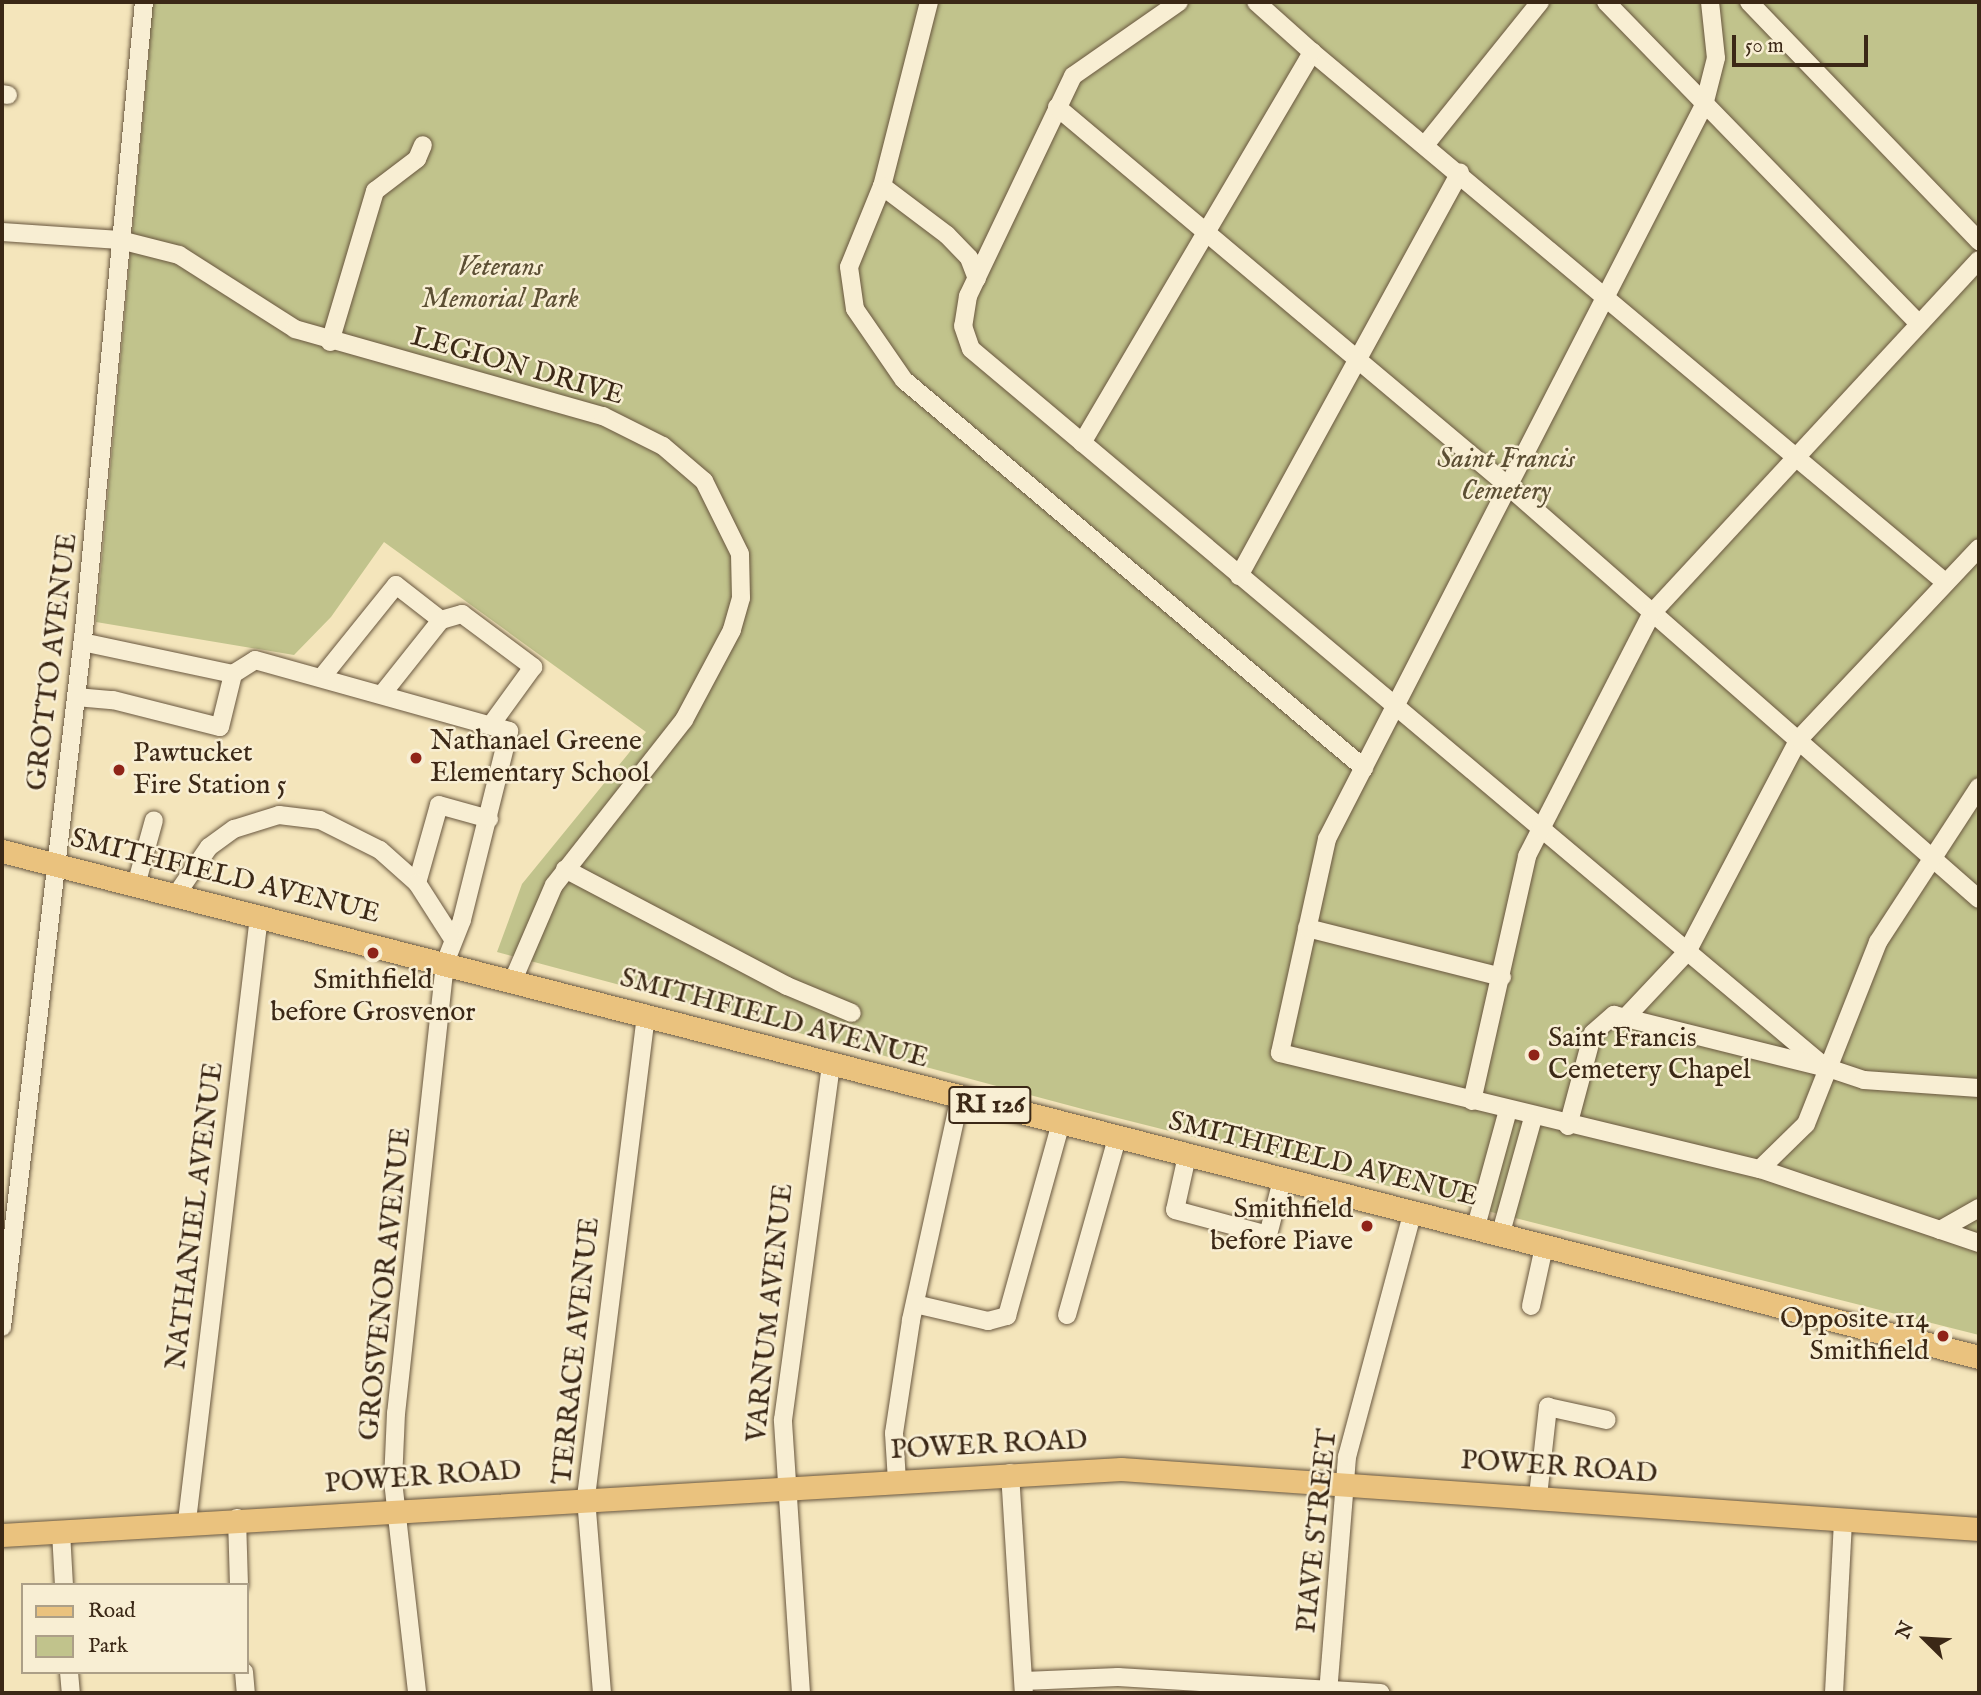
<!DOCTYPE html>
<style>
body{margin:0}
#map{position:relative;width:1981px;height:1695px;overflow:hidden;background:#f4e5bb;font-family:"IM FELL English",serif}
div>[style]{position:absolute}
[style*='--x']{left:calc(var(--x)*1px);top:calc(var(--y)*1px);width:calc(var(--w)*1px);rotate:calc(var(--a)*1deg)}
.green>*{inset:0;background:#c1c38c}
.roads{filter:drop-shadow(0 0 2px #69573f) drop-shadow(0 0 2px #69573f)}
.minor>*{height:18px;margin:-9px;padding:0 9px;transform-origin:9px;border-radius:9px;background:#f8eed3}
.major>*{height:23px;margin:-11.5px;padding:0 11.5px;transform-origin:11.5px;border-radius:11.5px;background:#eac27e}
.dots>*{width:19px;height:19px;translate:-50% -50%;box-sizing:border-box;border:4px solid #f8eed3;border-radius:50%}
span{translate:-50% -50%;white-space:nowrap;text-align:center;line-height:1.15;-webkit-text-stroke:5px #f8eed3;paint-order:stroke}
.shield-label span{padding:2px 5px;background:#f8eed3;border:2px solid;border-radius:5px;-webkit-text-stroke-width:0}
.shield-label{font-size:26px;color:#3b2816;font-weight:700}
.park-label{font-size:28px;color:#5c4f34;font-style:italic}
.street-label{font-size:28px;color:#3b2816}
.poi-label{font-size:28px;color:#3b2816}
.left{translate:0 -50%;text-align:left}
.right{translate:-100% -50%;text-align:right}
.frame{position:absolute;inset:0;border:4px solid #3b2816;pointer-events:none}
.legend{position:absolute;left:21px;top:1583px;width:228px;height:91px;box-sizing:border-box;background:#f8eed3;border:2px solid #ac9f87;margin:0;padding:9px 12px;list-style:none;font-size:21px;color:#3b2816}
.legend li{display:flex;align-items:center;gap:14px;height:35px}
.legend b{width:35px;border:2px solid #ac9f87}
.north{position:absolute;left:1890px;top:1604px;width:70px;height:70px;-webkit-text-stroke:5px #f8eed3;paint-order:stroke;rotate:294deg;font-size:19px;font-weight:700;line-height:28px;text-align:center;color:#3b2816}
.north::after{content:'';display:block;margin:auto;width:24px;height:32px;background:#3b2816;clip-path:polygon(50% 0,100% 100%,50% 72%,0 100%)}
.scale{position:absolute;left:1732px;top:35px;width:136px;height:32px;box-sizing:border-box;border:4px solid #3b2816;border-top:0;padding-left:9px;font-size:21px;line-height:24px;white-space:nowrap;color:#3b2816;-webkit-text-stroke:5px #f8eed3;paint-order:stroke}
</style>
<div id="map">
<div class="green">
<div style="clip-path:polygon(141px 2px,1979px 2px,1979px 1335px,1090px 1111px,497px 952px,522px 884px,646px 732px,384px 542px,331px 617px,294px 655px,96px 622px,150px 41px,140px 40px)"></div>
</div>
<div class="roads">
<div class="minor">
<div style="--x:929;--y:2;--w:190;--a:104.3"></div>
<div style="--x:882;--y:186;--w:87;--a:112.2"></div>
<div style="--x:849;--y:267;--w:42;--a:81.9"></div>
<div style="--x:855;--y:309;--w:86;--a:55.4"></div>
<div style="--x:904;--y:380;--w:602;--a:40.15"></div>
<div style="--x:1179;--y:2;--w:129;--a:145.1"></div>
<div style="--x:1073;--y:76;--w:244;--a:115.5"></div>
<div style="--x:968;--y:296;--w:30;--a:99"></div>
<div style="--x:963;--y:326;--w:24;--a:71"></div>
<div style="--x:971;--y:349;--w:1116;--a:40.06"></div>
<div style="--x:1825;--y:1067;--w:41;--a:18.4"></div>
<div style="--x:1864;--y:1080;--w:115;--a:4"></div>
<div style="--x:1606;--y:2;--w:446;--a:45.8"></div>
<div style="--x:1710;--y:2;--w:56;--a:83.9"></div>
<div style="--x:1716;--y:58;--w:49;--a:104.3"></div>
<div style="--x:1704;--y:105;--w:825;--a:117.19"></div>
<div style="--x:1327;--y:839;--w:219;--a:102.4"></div>
<div style="--x:1280;--y:1053;--w:494;--a:13.6"></div>
<div style="--x:1760;--y:1169;--w:231;--a:18.7"></div>
<div style="--x:1749;--y:2;--w:332;--a:46.1"></div>
<div style="--x:1312;--y:52;--w:826;--a:39.94"></div>
<div style="--x:2;--y:94;--w:6;--a:9"></div>
<div style="--x:1057;--y:107;--w:589;--a:40.04"></div>
<div style="--x:1508;--y:486;--w:626;--a:41.25"></div>
<div style="--x:1425;--y:145;--w:184;--a:-51.2"></div>
<div style="--x:882;--y:186;--w:81;--a:37"></div>
<div style="--x:947;--y:235;--w:32;--a:46"></div>
<div style="--x:969;--y:258;--w:22;--a:69"></div>
<div style="--x:2;--y:232;--w:118;--a:3.9"></div>
<div style="--x:120;--y:240;--w:61;--a:14.3"></div>
<div style="--x:179;--y:255;--w:138;--a:32.5"></div>
<div style="--x:295;--y:329;--w:320;--a:15.8"></div>
<div style="--x:603;--y:416;--w:67;--a:26.6"></div>
<div style="--x:663;--y:446;--w:54;--a:40.5"></div>
<div style="--x:704;--y:481;--w:81;--a:63.7"></div>
<div style="--x:740;--y:554;--w:44;--a:88.7"></div>
<div style="--x:741;--y:598;--w:33;--a:106"></div>
<div style="--x:732;--y:630;--w:102;--a:118.1"></div>
<div style="--x:684;--y:720;--w:210;--a:128.2"></div>
<div style="--x:554;--y:885;--w:103;--a:113.3"></div>
<div style="--x:330;--y:342;--w:158;--a:-73.4"></div>
<div style="--x:375;--y:191;--w:53;--a:-37.3"></div>
<div style="--x:417;--y:159;--w:15;--a:-67"></div>
<div style="--x:1082;--y:443;--w:454;--a:-59.5"></div>
<div style="--x:1312;--y:52;--w:75;--a:-138.2"></div>
<div style="--x:1239;--y:576;--w:460;--a:-61.3"></div>
<div style="--x:441;--y:620;--w:22;--a:-16"></div>
<div style="--x:462;--y:614;--w:89;--a:36.7"></div>
<div style="--x:533;--y:667;--w:68;--a:126"></div>
<div style="--x:233;--y:674;--w:26;--a:-32"></div>
<div style="--x:255;--y:660;--w:264;--a:15.6"></div>
<div style="--x:509;--y:731;--w:195;--a:104"></div>
<div style="--x:462;--y:920;--w:46;--a:111.6"></div>
<div style="--x:445;--y:963;--w:453;--a:96.2"></div>
<div style="--x:396;--y:1413;--w:68;--a:92.5"></div>
<div style="--x:393;--y:1481;--w:213;--a:83.5"></div>
<div style="--x:322;--y:677;--w:118;--a:-51.2"></div>
<div style="--x:396;--y:585;--w:57;--a:37.9"></div>
<div style="--x:441;--y:620;--w:93;--a:128.5"></div>
<div style="--x:76;--y:697;--w:37;--a:5"></div>
<div style="--x:113;--y:700;--w:110;--a:14.2"></div>
<div style="--x:220;--y:727;--w:55;--a:-76.2"></div>
<div style="--x:233;--y:674;--w:153;--a:-168"></div>
<div style="--x:565;--y:869;--w:251;--a:27.8"></div>
<div style="--x:787;--y:986;--w:70;--a:22.6"></div>
<div style="--x:417;--y:883;--w:81;--a:-74.2"></div>
<div style="--x:439;--y:805;--w:52;--a:15.6"></div>
<div style="--x:136;--y:885;--w:67;--a:-74.5"></div>
<div style="--x:176;--y:895;--w:58;--a:-55.5"></div>
<div style="--x:209;--y:847;--w:31;--a:-36"></div>
<div style="--x:234;--y:829;--w:47;--a:-17.3"></div>
<div style="--x:279;--y:815;--w:41;--a:7"></div>
<div style="--x:320;--y:820;--w:67;--a:26.6"></div>
<div style="--x:380;--y:850;--w:50;--a:41.7"></div>
<div style="--x:417;--y:883;--w:63;--a:57.3"></div>
<div style="--x:1307;--y:928;--w:201;--a:14.1"></div>
<div style="--x:1626;--y:1017;--w:89;--a:-46.8"></div>
<div style="--x:1687;--y:952;--w:241;--a:-62.3"></div>
<div style="--x:1799;--y:739;--w:262;--a:-46.7"></div>
<div style="--x:1472;--y:1101;--w:251;--a:-77.3"></div>
<div style="--x:1527;--y:856;--w:273;--a:-62.8"></div>
<div style="--x:1652;--y:613;--w:481;--a:-47.2"></div>
<div style="--x:1568;--y:1126;--w:96;--a:-75"></div>
<div style="--x:1593;--y:1033;--w:28;--a:-41"></div>
<div style="--x:1614;--y:1015;--w:210;--a:14"></div>
<div style="--x:1187;--y:1156;--w:55;--a:102.5"></div>
<div style="--x:1175;--y:1210;--w:96;--a:15"></div>
<div style="--x:1268;--y:1235;--w:57;--a:-75.7"></div>
<div style="--x:1760;--y:1169;--w:64;--a:-44.4"></div>
<div style="--x:1806;--y:1124;--w:196;--a:-68.4"></div>
<div style="--x:1878;--y:942;--w:185;--a:-56.9"></div>
<div style="--x:1475;--y:1230;--w:124;--a:-74.6"></div>
<div style="--x:1940;--y:1230;--w:45;--a:-29.4"></div>
<div style="--x:1500;--y:1236;--w:123;--a:-74.4"></div>
<div style="--x:915;--y:1304;--w:75;--a:13.1"></div>
<div style="--x:988;--y:1321;--w:20;--a:-15"></div>
<div style="--x:1007;--y:1316;--w:200;--a:-74.4"></div>
<div style="--x:1531;--y:1306;--w:60;--a:-77.6"></div>
<div style="--x:1067;--y:1315;--w:184;--a:-74.2"></div>
<div style="--x:2;--y:1327;--w:712;--a:-83.3"></div>
<div style="--x:85;--y:620;--w:621;--a:-84.55"></div>
<div style="--x:1010;--y:1473;--w:220;--a:86.4"></div>
<div style="--x:897;--y:1481;--w:48;--a:-93.6"></div>
<div style="--x:894;--y:1433;--w:114;--a:-81.4"></div>
<div style="--x:911;--y:1320;--w:227;--a:-77.6"></div>
<div style="--x:1538;--y:1496;--w:90;--a:-83.6"></div>
<div style="--x:1548;--y:1407;--w:60;--a:12.4"></div>
<div style="--x:237;--y:1518;--w:67;--a:88.3"></div>
<div style="--x:187;--y:1521;--w:609;--a:-83.21"></div>
<div style="--x:61;--y:1532;--w:53;--a:86.8"></div>
<div style="--x:69;--y:1672;--w:21;--a:85"></div>
<div style="--x:244;--y:1672;--w:21;--a:85"></div>
<div style="--x:1024;--y:1681;--w:94;--a:-2.4"></div>
<div style="--x:1118;--y:1677;--w:263;--a:3.5"></div>
<div style="--x:602;--y:1693;--w:197;--a:-94.7"></div>
<div style="--x:586;--y:1497;--w:484;--a:-82.9"></div>
<div style="--x:801;--y:1693;--w:274;--a:-93.8"></div>
<div style="--x:783;--y:1420;--w:359;--a:-82.3"></div>
<div style="--x:1328;--y:1693;--w:237;--a:-85.4"></div>
<div style="--x:1347;--y:1457;--w:251;--a:-75"></div>
<div style="--x:1834;--y:1693;--w:174;--a:-87"></div>
</div>
<div class="major">
<div style="--x:2;--y:851;--w:2041;--a:14.36"></div>
<div style="--x:2;--y:1535;--w:1121;--a:-3.38"></div>
<div style="--x:1121;--y:1469;--w:860;--a:4"></div>
</div>
</div>
<div class="dots">
<div style="left:416px;top:758px;background:#8f2418"></div>
<div style="left:119px;top:770px;background:#8f2418"></div>
<div style="left:373px;top:953px;background:#8f2418"></div>
<div style="left:1534px;top:1055px;background:#8f2418"></div>
<div style="left:1367px;top:1226px;background:#8f2418"></div>
<div style="left:1943px;top:1336px;background:#8f2418"></div>
</div>
<div class="shield-label">
<span style="left:990px;top:1105px">RI 126</span>
</div>
<div class="park-label">
<span style="left:500px;top:284px">Veterans<br>Memorial Park</span>
<span style="left:1506px;top:476px">Saint Francis<br>Cemetery</span>
</div>
<div class="street-label">
<span style="left:517px;top:367px;rotate:16deg">LEGION DRIVE</span>
<span style="left:53px;top:662px;rotate:-83deg">GROTTO AVENUE</span>
<span style="left:225px;top:877px;rotate:14deg">SMITHFIELD AVENUE</span>
<span style="left:774px;top:1019px;rotate:15deg">SMITHFIELD AVENUE</span>
<span style="left:1323px;top:1160px;rotate:14deg">SMITHFIELD AVENUE</span>
<span style="left:196px;top:1216px;rotate:-83deg">NATHANIEL AVENUE</span>
<span style="left:386px;top:1284px;rotate:-84deg">GROSVENOR AVENUE</span>
<span style="left:771px;top:1313px;rotate:-84deg">VARNUM AVENUE</span>
<span style="left:577px;top:1351px;rotate:-84deg">TERRACE AVENUE</span>
<span style="left:989px;top:1446px;rotate:-3deg">POWER ROAD</span>
<span style="left:1559px;top:1468px;rotate:4deg">POWER ROAD</span>
<span style="left:423px;top:1478px;rotate:-4deg">POWER ROAD</span>
<span style="left:1318px;top:1531px;rotate:-84deg">PIAVE STREET</span>
</div>
<div class="poi-label">
<span class="left" style="left:430px;top:758px">Nathanael Greene<br>Elementary School</span>
<span class="left" style="left:133px;top:770px">Pawtucket<br>Fire Station 5</span>
<span style="left:373px;top:997px">Smithfield<br>before Grosvenor</span>
<span class="left" style="left:1548px;top:1055px">Saint Francis<br>Cemetery Chapel</span>
<span class="right" style="left:1353px;top:1226px">Smithfield<br>before Piave</span>
<span class="right" style="left:1929px;top:1336px">Opposite 114<br>Smithfield</span>
</div>
<div class="frame"></div>
<ul class="legend">
<li><b style="height:9px;background:#eac27e"></b>Road</li>
<li><b style="height:19px;background:#c1c38c"></b>Park</li>
</ul>
<div class="north">N</div>
<div class="scale">50 m</div>
</div>
